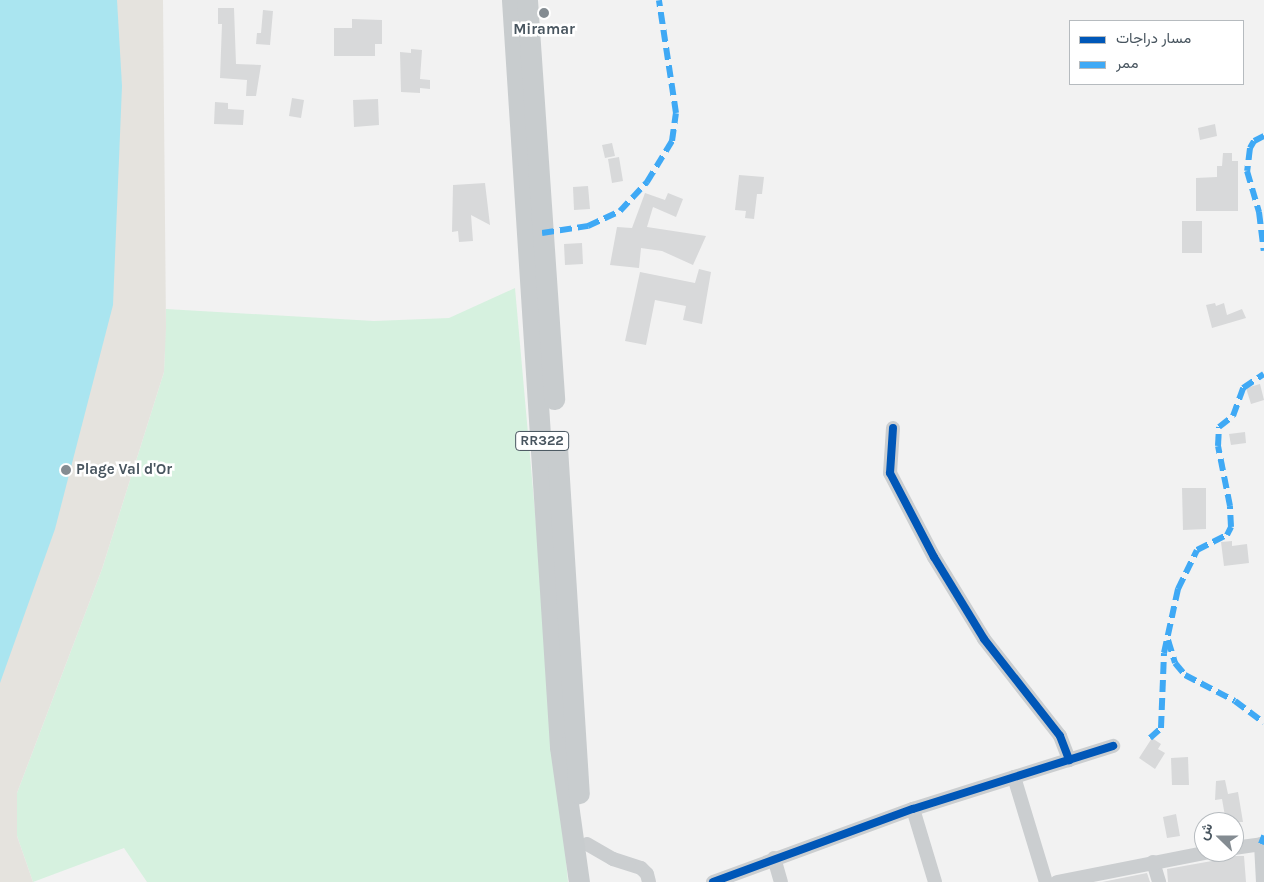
<!DOCTYPE html>
<meta charset="utf-8">
<style>
body{margin:0}
#map{position:relative;width:1264px;height:882px;overflow:hidden;background:#f2f2f2;font-family:Karla,Vazirmatn,sans-serif}
div>[style]{position:absolute}
[style*='--x']{left:calc(var(--x)*1px);top:calc(var(--y)*1px);width:calc(var(--w)*1px);rotate:calc(var(--a)*1deg)}
.green>*{inset:0;background:#d6f1df}
.sand>*{inset:0;background:#e5e3de}
.water>*{inset:0;background:#aae5f0}
.building>*{inset:0;background:#d8d9da}
.street>*{height:14px;margin:-7px;padding:0 7px;transform-origin:7px;border-radius:7px;background:#cbced0}
.primary>*{height:21px;margin:-10.5px;padding:0 10.5px;transform-origin:10.5px;border-radius:10.5px;background:#c8ccce}
.quiet>*{height:6px;margin-top:-3px;transform-origin:0;background:repeating-linear-gradient(90deg,#3fa9f5 0 12px,transparent 0 18px)}
.cycleway>*{height:8px;margin:-4px;padding:0 4px;transform-origin:4px;border-radius:4px;background:#0057b8}
.dots>*{width:14px;height:14px;translate:-50% -50%;box-sizing:border-box;border:2px solid #fff;border-radius:50%}
span{translate:-50% -50%;white-space:nowrap;text-align:center;line-height:1.15;-webkit-text-stroke:5px #fff;paint-order:stroke}
.shield-label span{padding:1px 4px;background:#fff;border:1px solid;border-radius:4px;-webkit-text-stroke-width:0}
.shield-label{font-size:14px;color:#48555f;font-weight:700}
.poi-label{font-size:15px;color:#48555f;font-weight:700}
.left{translate:0 -50%;text-align:left}
.legend{position:absolute;left:1069px;top:20px;width:175px;height:65px;box-sizing:border-box;background:#fff;border:1px solid #b6bbbf;margin:0;padding:6px 9px;list-style:none;font-size:15px;color:#48555f}
.legend li{display:flex;align-items:center;gap:10px;height:25px}
.legend b{width:25px;border:1px solid #b6bbbf}
.north{position:absolute;left:1194px;top:812px;width:50px;height:50px;box-sizing:border-box;background:#fff;border:1px solid #b6bbbf;border-radius:50%;rotate:292deg;font-size:14px;font-weight:700;line-height:20px;text-align:center;color:#48555f}
.north::after{content:'';display:block;margin:auto;width:18px;height:22px;background:#848c92;clip-path:polygon(50% 0,100% 100%,50% 72%,0 100%)}
</style>
<div id="map">
<div class="green">
<div style="clip-path:polygon(515px 288px,568px 882px,147px 882px,124px 848px,33px 882px,17px 836px,17px 793px,102px 569px,164px 372px,166px 309px,374px 321px,449px 318px)"></div>
</div>
<div class="sand">
<div style="clip-path:polygon(0 0,163px 0,166px 328px,164px 372px,102px 569px,17px 793px,17px 836px,33px 882px,0 882px)"></div>
</div>
<div class="water">
<div style="clip-path:polygon(0 0,117px 0,122px 86px,113px 305px,55px 529px,0 683px)"></div>
</div>
<div class="building">
<div style="clip-path:polygon(218px 8px,234px 8px,236px 64px,261px 65px,256px 96px,246px 96px,247px 80px,220px 78px,222px 24px,218px 24px)"></div>
<div style="clip-path:polygon(263px 10px,273px 11px,270px 45px,256px 44px,257px 33px,261px 33px)"></div>
<div style="clip-path:polygon(352px 19px,382px 20px,382px 44px,375px 44px,375px 56px,334px 56px,334px 28px,352px 28px)"></div>
<div style="clip-path:polygon(411px 49px,422px 50px,420px 79px,430px 80px,430px 89px,420px 88px,420px 93px,401px 92px,400px 52px,411px 53px)"></div>
<div style="clip-path:polygon(292px 98px,304px 100px,301px 118px,289px 116px)"></div>
<div style="clip-path:polygon(378px 99px,379px 125px,354px 127px,353px 100px)"></div>
<div style="clip-path:polygon(215px 102px,228px 103px,228px 109px,244px 110px,243px 125px,214px 124px)"></div>
<div style="clip-path:polygon(1215px 124px,1217px 136px,1200px 140px,1198px 128px)"></div>
<div style="clip-path:polygon(612px 143px,615px 156px,605px 158px,602px 145px)"></div>
<div style="clip-path:polygon(1223px 153px,1232px 153px,1232px 161px,1238px 161px,1238px 211px,1196px 211px,1196px 178px,1217px 177px,1217px 166px,1222px 166px)"></div>
<div style="clip-path:polygon(619px 157px,623px 181px,612px 183px,608px 159px)"></div>
<div style="clip-path:polygon(739px 175px,764px 177px,762px 194px,757px 194px,754px 219px,745px 218px,746px 211px,735px 210px)"></div>
<div style="clip-path:polygon(485px 183px,490px 225px,471px 215px,473px 241px,459px 242px,458px 231px,452px 232px,453px 185px)"></div>
<div style="clip-path:polygon(588px 186px,590px 209px,574px 210px,573px 187px)"></div>
<div style="clip-path:polygon(645px 193px,665px 200px,668px 193px,683px 199px,676px 217px,653px 207px,647px 227px,706px 236px,693px 265px,662px 251px,641px 248px,639px 268px,610px 265px,617px 227px,632px 228px)"></div>
<div style="clip-path:polygon(1182px 221px,1202px 221px,1202px 253px,1182px 253px)"></div>
<div style="clip-path:polygon(582px 243px,583px 264px,565px 265px,564px 244px)"></div>
<div style="clip-path:polygon(699px 269px,711px 272px,702px 324px,683px 320px,686px 306px,655px 300px,646px 345px,625px 341px,640px 272px,695px 283px)"></div>
<div style="clip-path:polygon(1215px 303px,1216px 306px,1224px 303px,1227px 315px,1242px 309px,1246px 318px,1212px 328px,1206px 305px)"></div>
<div style="clip-path:polygon(1260px 384px,1264px 400px,1251px 404px,1246px 388px)"></div>
<div style="clip-path:polygon(1245px 432px,1246px 443px,1231px 445px,1229px 434px)"></div>
<div style="clip-path:polygon(1182px 488px,1206px 488px,1206px 529px,1183px 530px)"></div>
<div style="clip-path:polygon(1232px 541px,1232px 546px,1247px 544px,1249px 563px,1224px 566px,1221px 542px)"></div>
<div style="clip-path:polygon(1152px 738px,1161px 744px,1158px 749px,1165px 753px,1155px 769px,1139px 758px)"></div>
<div style="clip-path:polygon(1188px 757px,1189px 785px,1172px 785px,1171px 758px)"></div>
<div style="clip-path:polygon(1225px 780px,1228px 794px,1238px 792px,1243px 822px,1226px 822px,1222px 799px,1215px 800px,1216px 781px)"></div>
<div style="clip-path:polygon(1176px 814px,1180px 836px,1167px 838px,1163px 817px)"></div>
<div style="clip-path:polygon(1218px 856px,1244px 856px,1246px 882px,1168px 882px,1167px 869px,1212px 861px)"></div>
<div style="clip-path:polygon(1147px 873px,1150px 882px,1102px 882px)"></div>
</div>
<div class="street">
<div style="--x:893;--y:428;--w:45;--a:93.8"></div>
<div style="--x:890;--y:473;--w:95;--a:62.4"></div>
<div style="--x:934;--y:557;--w:96;--a:58.6"></div>
<div style="--x:984;--y:639;--w:123;--a:51.9"></div>
<div style="--x:1060;--y:736;--w:26;--a:69"></div>
<div style="--x:1014;--y:777;--w:110;--a:73.1"></div>
<div style="--x:913;--y:809;--w:76;--a:73.2"></div>
<div style="--x:587;--y:844;--w:30;--a:30"></div>
<div style="--x:613;--y:859;--w:29;--a:18"></div>
<div style="--x:641;--y:868;--w:8;--a:45"></div>
<div style="--x:647;--y:874;--w:8;--a:76"></div>
<div style="--x:1261;--y:844;--w:38;--a:87"></div>
<div style="--x:1234;--y:848;--w:30;--a:-8"></div>
<div style="--x:774;--y:858;--w:25;--a:74"></div>
<div style="--x:1153;--y:862;--w:21;--a:73"></div>
<div style="--x:713;--y:882;--w:213;--a:-20.1"></div>
<div style="--x:913;--y:809;--w:210;--a:-17.5"></div>
<div style="--x:1057;--y:882;--w:156;--a:-11.1"></div>
</div>
<div class="primary">
<div style="--x:512;--y:0;--w:749;--a:86.32"></div>
<div style="--x:560;--y:747;--w:136;--a:82"></div>
<div style="--x:527;--y:0;--w:400;--a:86.1"></div>
<div style="--x:557;--y:447;--w:347;--a:86.4"></div>
</div>
<div class="quiet">
<div style="--x:1264;--y:136;--w:11;--a:153"></div>
<div style="--x:1254;--y:141;--w:8;--a:120"></div>
<div style="--x:1250;--y:148;--w:23;--a:97"></div>
<div style="--x:1247;--y:171;--w:43;--a:73.7"></div>
<div style="--x:1259;--y:212;--w:39;--a:83"></div>
<div style="--x:542;--y:233;--w:47;--a:-8.7"></div>
<div style="--x:588;--y:226;--w:35;--a:-25"></div>
<div style="--x:620;--y:211;--w:40;--a:-47"></div>
<div style="--x:647;--y:182;--w:48;--a:-58.6"></div>
<div style="--x:672;--y:141;--w:28;--a:-82"></div>
<div style="--x:676;--y:113;--w:114;--a:-98.6"></div>
<div style="--x:1168;--y:640;--w:24;--a:73"></div>
<div style="--x:1175;--y:663;--w:16;--a:50"></div>
<div style="--x:1185;--y:675;--w:56;--a:27.5"></div>
<div style="--x:1235;--y:701;--w:36;--a:37"></div>
<div style="--x:1150;--y:738;--w:15;--a:-42"></div>
<div style="--x:1161;--y:728;--w:75;--a:-87.7"></div>
<div style="--x:1164;--y:653;--w:66;--a:-77.7"></div>
<div style="--x:1178;--y:589;--w:43;--a:-64"></div>
<div style="--x:1197;--y:550;--w:34;--a:-27"></div>
<div style="--x:1227;--y:535;--w:9;--a:-63"></div>
<div style="--x:1231;--y:527;--w:21;--a:-93"></div>
<div style="--x:1230;--y:506;--w:61;--a:-101.3"></div>
<div style="--x:1218;--y:446;--w:19;--a:-87"></div>
<div style="--x:1219;--y:427;--w:18;--a:-38"></div>
<div style="--x:1233;--y:416;--w:30;--a:-70"></div>
<div style="--x:1243;--y:388;--w:25;--a:-34"></div>
<div style="--x:1261;--y:844;--w:9;--a:-69"></div>
</div>
<div class="cycleway">
<div style="--x:893;--y:428;--w:45;--a:93.8"></div>
<div style="--x:890;--y:473;--w:95;--a:62.4"></div>
<div style="--x:934;--y:557;--w:96;--a:58.6"></div>
<div style="--x:984;--y:639;--w:123;--a:51.9"></div>
<div style="--x:1060;--y:736;--w:26;--a:69"></div>
<div style="--x:713;--y:882;--w:213;--a:-20.1"></div>
<div style="--x:913;--y:809;--w:210;--a:-17.5"></div>
</div>
<div class="dots">
<div style="left:544px;top:13px;background:#848c92"></div>
<div style="left:66px;top:470px;background:#848c92"></div>
</div>
<div class="shield-label">
<span style="left:542px;top:441px">RR322</span>
</div>
<div class="poi-label">
<span style="left:544px;top:30px">Miramar</span>
<span class="left" style="left:76px;top:470px">Plage Val d'Or</span>
</div>
<ul class="legend">
<li><b style="height:6px;background:#0057b8"></b>مسار دراجات</li>
<li><b style="height:6px;background:#3fa9f5"></b>ممر</li>
</ul>
<div class="north">ش</div>
</div>
